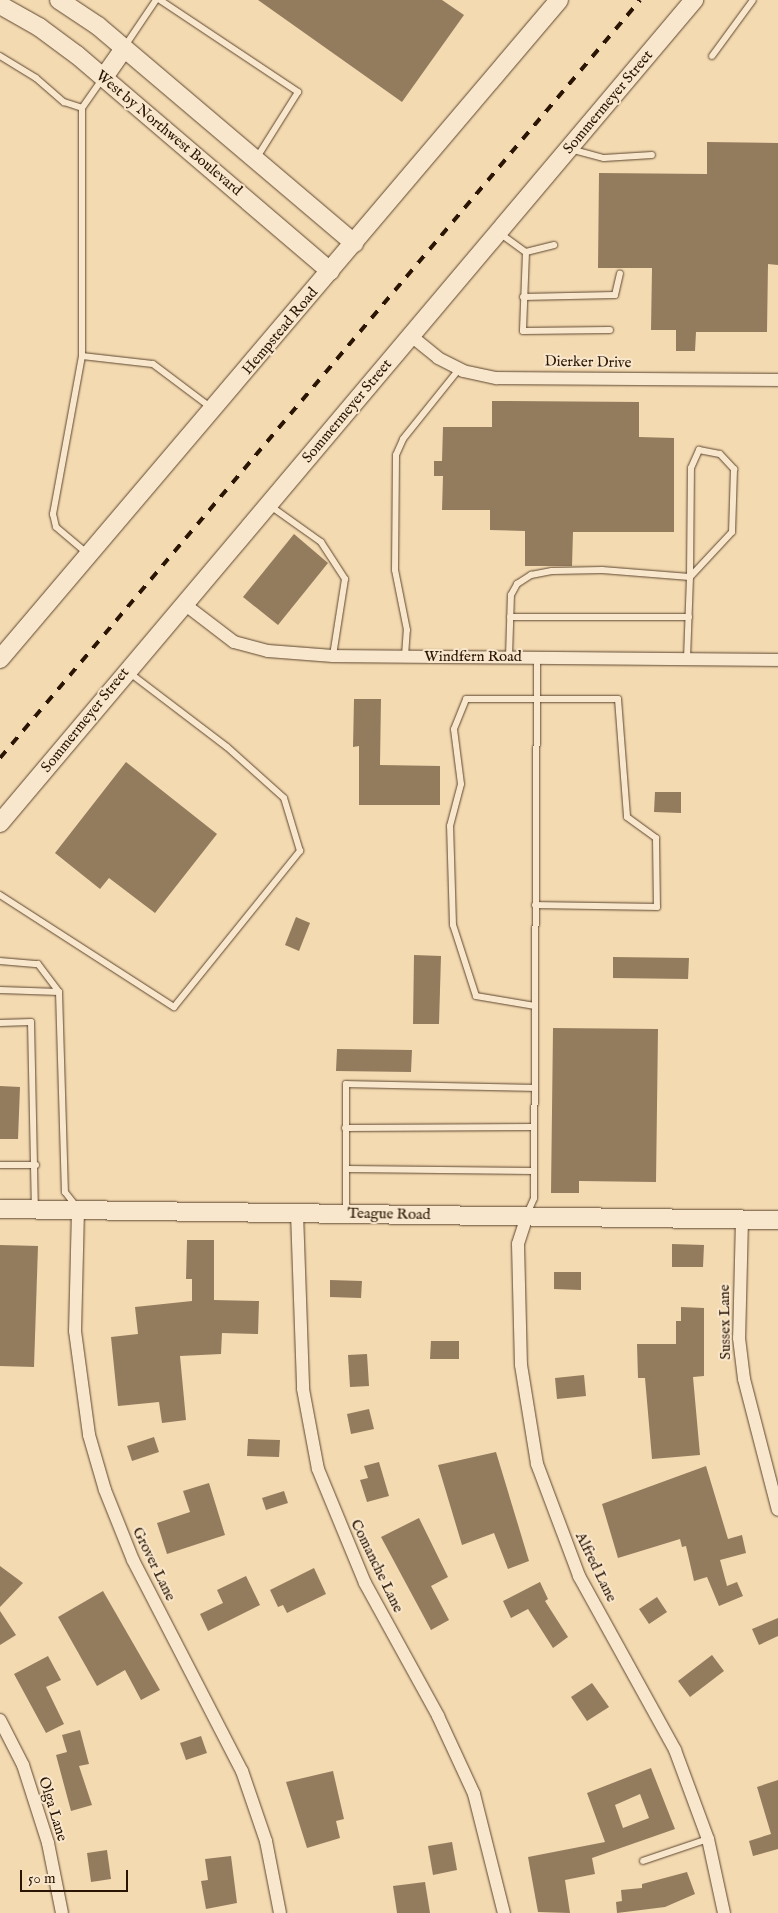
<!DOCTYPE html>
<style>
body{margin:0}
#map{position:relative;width:778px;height:1913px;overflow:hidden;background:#f4dab1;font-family:"IM FELL English",serif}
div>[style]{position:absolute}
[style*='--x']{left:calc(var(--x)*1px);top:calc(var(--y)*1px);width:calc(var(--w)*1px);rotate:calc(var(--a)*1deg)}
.building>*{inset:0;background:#937b5e}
.roads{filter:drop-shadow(0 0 1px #5c462f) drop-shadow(0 0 1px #5c462f)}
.lane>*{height:6px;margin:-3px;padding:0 3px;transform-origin:3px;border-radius:3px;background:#f8e7cc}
.street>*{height:12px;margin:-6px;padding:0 6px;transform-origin:6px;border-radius:6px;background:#f8e7cc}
.secondary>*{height:18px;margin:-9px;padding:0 9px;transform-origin:9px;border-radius:9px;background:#f8e7cc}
.rail>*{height:4px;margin-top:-2px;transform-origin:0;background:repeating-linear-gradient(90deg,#2a1404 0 9px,transparent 0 18px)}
span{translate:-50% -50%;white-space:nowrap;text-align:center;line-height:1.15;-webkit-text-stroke:4px #f8e7cc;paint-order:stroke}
.street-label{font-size:15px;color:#2a1404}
.scale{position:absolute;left:20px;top:1870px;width:108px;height:22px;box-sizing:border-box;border:2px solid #2a1404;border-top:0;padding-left:6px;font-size:15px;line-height:18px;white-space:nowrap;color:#2a1404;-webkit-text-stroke:4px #f8e7cc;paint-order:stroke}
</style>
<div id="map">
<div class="building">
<div style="clip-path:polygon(258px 0,442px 0,464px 15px,402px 102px)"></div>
<div style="clip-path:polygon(707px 142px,778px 143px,778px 265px,768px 264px,767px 332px,696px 332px,695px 351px,676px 351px,676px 330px,651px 330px,652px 268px,598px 268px,599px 173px,707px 174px)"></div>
<div style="clip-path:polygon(492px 401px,639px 402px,639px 437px,674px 438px,674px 532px,573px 532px,572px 566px,525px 566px,525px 531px,490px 530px,490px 510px,442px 510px,443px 476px,434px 476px,434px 461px,442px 461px,443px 427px,492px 427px)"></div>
<div style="clip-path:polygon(294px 534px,328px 563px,278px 625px,243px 597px)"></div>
<div style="clip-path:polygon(354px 699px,381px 699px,380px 765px,440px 766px,440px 805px,359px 805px,359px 746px,353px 747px)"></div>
<div style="clip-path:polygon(126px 762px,217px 834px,155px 913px,109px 878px,100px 889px,55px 853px)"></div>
<div style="clip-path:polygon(655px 792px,681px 792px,681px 813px,654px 812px)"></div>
<div style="clip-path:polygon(296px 917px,310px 923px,299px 951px,285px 945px)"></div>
<div style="clip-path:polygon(414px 955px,441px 956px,439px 1024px,413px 1024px)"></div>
<div style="clip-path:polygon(613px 957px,689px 958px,688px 979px,613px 978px)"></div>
<div style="clip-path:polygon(553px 1028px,658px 1029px,656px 1182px,579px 1181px,579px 1193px,551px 1193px)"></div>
<div style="clip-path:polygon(337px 1049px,412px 1050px,411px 1072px,336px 1071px)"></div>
<div style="clip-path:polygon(0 1086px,20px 1087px,18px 1139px,0 1139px)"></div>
<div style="clip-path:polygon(187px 1240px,214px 1240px,214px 1300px,259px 1301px,258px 1334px,222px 1333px,221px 1354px,180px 1356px,186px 1420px,162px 1423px,159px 1402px,118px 1406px,111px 1337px,138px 1334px,135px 1307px,192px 1301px,192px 1279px,186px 1279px)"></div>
<div style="clip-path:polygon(672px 1244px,704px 1245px,703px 1267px,672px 1267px)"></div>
<div style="clip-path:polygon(0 1245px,38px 1246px,34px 1367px,0 1366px)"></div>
<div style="clip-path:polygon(554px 1272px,581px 1272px,581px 1290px,554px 1289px)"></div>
<div style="clip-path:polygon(330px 1280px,362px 1281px,361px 1298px,330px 1297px)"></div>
<div style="clip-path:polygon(681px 1307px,704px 1308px,704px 1376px,693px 1377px,700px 1455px,652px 1459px,645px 1378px,638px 1378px,637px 1344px,676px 1344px,676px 1321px,681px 1321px)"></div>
<div style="clip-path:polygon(431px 1341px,459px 1341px,459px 1359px,430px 1359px)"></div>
<div style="clip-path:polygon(367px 1354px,369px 1386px,350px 1387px,348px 1355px)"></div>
<div style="clip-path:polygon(584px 1375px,586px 1396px,557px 1399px,555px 1378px)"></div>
<div style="clip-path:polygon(369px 1409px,374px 1429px,351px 1434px,347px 1414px)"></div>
<div style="clip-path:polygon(154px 1437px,159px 1452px,132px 1461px,127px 1446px)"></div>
<div style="clip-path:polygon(248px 1439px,280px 1440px,279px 1457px,247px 1456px)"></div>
<div style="clip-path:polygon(496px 1452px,529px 1561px,508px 1569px,494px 1533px,462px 1545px,438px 1465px)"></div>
<div style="clip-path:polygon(379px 1462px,389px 1496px,367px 1502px,360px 1480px,368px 1478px,364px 1466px)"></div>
<div style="clip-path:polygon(706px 1466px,728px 1539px,742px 1535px,746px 1553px,720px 1560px,727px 1586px,737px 1582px,743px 1596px,719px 1606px,707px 1577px,694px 1581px,686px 1546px,682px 1547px,680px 1539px,618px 1558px,602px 1504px)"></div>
<div style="clip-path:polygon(209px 1483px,225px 1535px,167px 1554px,157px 1523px,190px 1512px,183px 1491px)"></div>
<div style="clip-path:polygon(284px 1491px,288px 1503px,266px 1510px,262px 1498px)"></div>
<div style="clip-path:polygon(419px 1518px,448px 1577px,431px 1586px,449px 1620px,431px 1630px,381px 1537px)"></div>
<div style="clip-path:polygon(0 1566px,23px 1583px,0 1607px)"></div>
<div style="clip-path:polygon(314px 1568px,326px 1594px,287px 1613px,283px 1605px,278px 1607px,270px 1590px)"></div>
<div style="clip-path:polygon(246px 1576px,260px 1605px,208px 1631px,200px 1614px,223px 1603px,217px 1590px)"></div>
<div style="clip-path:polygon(540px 1582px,548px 1599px,545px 1601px,568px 1637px,553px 1648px,528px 1609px,511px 1618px,503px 1601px)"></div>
<div style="clip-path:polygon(103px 1591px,160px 1690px,141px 1700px,125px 1670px,97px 1686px,58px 1617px)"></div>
<div style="clip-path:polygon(657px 1597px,667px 1612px,649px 1624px,639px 1609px)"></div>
<div style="clip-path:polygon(0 1611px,16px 1635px,0 1645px)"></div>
<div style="clip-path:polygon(778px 1618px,778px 1636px,759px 1645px,752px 1629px)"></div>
<div style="clip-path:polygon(712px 1655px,724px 1671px,690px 1697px,678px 1681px)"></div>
<div style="clip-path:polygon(48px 1656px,61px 1680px,46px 1687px,64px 1724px,46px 1733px,14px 1674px)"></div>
<div style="clip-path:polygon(592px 1683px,609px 1707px,587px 1721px,571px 1697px)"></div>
<div style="clip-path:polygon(80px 1730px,89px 1764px,79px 1766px,92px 1805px,71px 1811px,56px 1755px,67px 1752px,62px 1735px)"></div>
<div style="clip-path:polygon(201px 1736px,207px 1753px,186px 1760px,180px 1743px)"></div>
<div style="clip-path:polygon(evenodd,651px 1768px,675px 1829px,592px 1858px,595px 1874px,565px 1880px,570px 1913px,538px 1912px,528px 1857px,605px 1842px,587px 1793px,651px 1768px,640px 1794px,649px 1818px,623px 1828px,615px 1805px,640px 1794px)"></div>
<div style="clip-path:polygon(333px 1771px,344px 1819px,336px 1821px,340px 1838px,307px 1848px,286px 1782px)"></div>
<div style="clip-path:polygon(778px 1780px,778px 1849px,753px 1856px,749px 1841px,771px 1834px,757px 1787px)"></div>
<div style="clip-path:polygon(452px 1842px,457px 1870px,433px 1875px,428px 1846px)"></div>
<div style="clip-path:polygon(107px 1850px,111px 1879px,91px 1882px,87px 1853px)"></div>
<div style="clip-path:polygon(231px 1856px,237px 1903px,206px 1909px,201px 1881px,208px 1880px,205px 1859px)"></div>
<div style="clip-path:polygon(687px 1872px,695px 1894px,665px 1907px,617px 1913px,616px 1902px,622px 1901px,621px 1890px,642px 1888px,642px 1884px)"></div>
<div style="clip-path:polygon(425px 1882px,430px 1913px,397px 1913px,393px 1886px)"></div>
</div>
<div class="roads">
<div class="lane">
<div style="--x:160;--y:0;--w:166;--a:33.7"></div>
<div style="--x:298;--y:92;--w:79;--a:122.1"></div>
<div style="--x:125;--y:46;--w:55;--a:-56"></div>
<div style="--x:0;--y:56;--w:42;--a:31.4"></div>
<div style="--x:36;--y:78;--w:37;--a:41"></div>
<div style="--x:64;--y:102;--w:19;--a:18"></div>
<div style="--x:82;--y:108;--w:248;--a:90"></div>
<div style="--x:82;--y:356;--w:161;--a:100.4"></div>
<div style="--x:53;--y:514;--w:13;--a:77"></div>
<div style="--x:56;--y:527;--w:42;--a:40.2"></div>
<div style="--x:712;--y:56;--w:69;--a:-53.8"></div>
<div style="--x:82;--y:108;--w:35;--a:-55"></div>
<div style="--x:570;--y:149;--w:35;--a:15"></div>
<div style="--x:604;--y:158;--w:48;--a:-3.6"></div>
<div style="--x:498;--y:232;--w:34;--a:36"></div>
<div style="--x:526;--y:252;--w:79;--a:92.2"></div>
<div style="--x:523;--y:331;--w:87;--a:-0.7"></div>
<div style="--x:526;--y:252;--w:29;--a:-14"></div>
<div style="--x:523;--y:297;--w:92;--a:-1.2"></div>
<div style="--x:615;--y:295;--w:22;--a:-77"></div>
<div style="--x:82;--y:356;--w:71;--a:6.4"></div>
<div style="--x:153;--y:364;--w:71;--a:37"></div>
<div style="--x:699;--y:450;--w:21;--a:11"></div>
<div style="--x:720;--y:454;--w:21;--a:47"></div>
<div style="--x:734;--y:469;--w:63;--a:91.8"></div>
<div style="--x:732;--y:532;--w:62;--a:133"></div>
<div style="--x:690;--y:577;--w:109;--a:-89.5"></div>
<div style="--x:691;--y:468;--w:20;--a:-66"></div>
<div style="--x:269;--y:505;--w:64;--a:35.4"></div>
<div style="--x:321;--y:542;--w:44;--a:57"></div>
<div style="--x:345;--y:579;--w:78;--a:98.9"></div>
<div style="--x:510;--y:617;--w:179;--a:0"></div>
<div style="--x:405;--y:656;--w:26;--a:-86"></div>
<div style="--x:407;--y:630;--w:61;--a:-101.3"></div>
<div style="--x:395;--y:570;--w:115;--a:-89.5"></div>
<div style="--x:396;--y:455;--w:17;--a:-66"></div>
<div style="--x:403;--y:439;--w:90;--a:-51.3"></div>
<div style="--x:509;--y:657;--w:62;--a:-88.2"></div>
<div style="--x:511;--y:595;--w:13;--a:-61"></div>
<div style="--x:517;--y:584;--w:17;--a:-33"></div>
<div style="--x:531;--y:575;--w:21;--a:-11"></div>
<div style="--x:552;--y:571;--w:50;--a:-1.1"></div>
<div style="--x:602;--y:570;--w:88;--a:4.5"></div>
<div style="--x:690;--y:577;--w:81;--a:92.1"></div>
<div style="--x:0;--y:895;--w:207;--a:32.8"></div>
<div style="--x:174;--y:1007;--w:201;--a:-51.1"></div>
<div style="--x:300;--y:851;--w:55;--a:-106.8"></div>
<div style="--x:284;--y:798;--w:76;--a:-138.2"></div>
<div style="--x:227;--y:747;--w:122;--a:-142.7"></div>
<div style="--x:0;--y:961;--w:38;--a:5"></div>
<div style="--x:38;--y:964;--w:35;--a:53"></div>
<div style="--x:59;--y:992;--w:200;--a:88.3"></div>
<div style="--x:65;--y:1192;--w:18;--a:52"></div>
<div style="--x:0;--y:990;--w:59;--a:1.9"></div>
<div style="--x:535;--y:1006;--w:60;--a:-170.4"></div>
<div style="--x:476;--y:996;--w:75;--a:-107.9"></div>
<div style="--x:453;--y:925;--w:99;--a:-91.7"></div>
<div style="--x:450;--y:826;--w:43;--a:-75.3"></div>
<div style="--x:461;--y:784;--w:55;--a:-97.3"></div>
<div style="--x:454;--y:729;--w:32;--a:-68"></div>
<div style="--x:466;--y:699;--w:152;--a:0"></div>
<div style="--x:618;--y:699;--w:118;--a:85.6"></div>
<div style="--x:627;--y:817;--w:36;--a:36"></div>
<div style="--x:656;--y:838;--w:69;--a:89.2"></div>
<div style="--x:657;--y:907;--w:122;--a:-179.1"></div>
<div style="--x:0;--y:1023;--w:31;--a:-2"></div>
<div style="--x:31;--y:1022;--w:187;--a:88.8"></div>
<div style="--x:345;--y:1128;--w:189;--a:-0.3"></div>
<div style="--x:0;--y:1165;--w:36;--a:0"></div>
<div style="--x:347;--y:1169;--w:187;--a:0.6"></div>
<div style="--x:346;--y:1212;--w:128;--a:-90"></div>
<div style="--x:346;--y:1084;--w:189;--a:1.2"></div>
<div style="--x:527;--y:1214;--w:17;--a:-66"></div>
<div style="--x:534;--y:1198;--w:541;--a:-89.68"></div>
<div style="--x:643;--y:1861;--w:69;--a:-18.7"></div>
</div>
<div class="street">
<div style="--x:410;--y:335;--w:36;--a:39"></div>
<div style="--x:438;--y:358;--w:28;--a:27"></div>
<div style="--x:463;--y:371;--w:35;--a:12"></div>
<div style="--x:497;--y:378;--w:281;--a:0.4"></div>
<div style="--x:183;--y:603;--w:64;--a:37.4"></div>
<div style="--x:234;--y:642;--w:35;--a:15"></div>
<div style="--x:268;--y:651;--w:65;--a:4.4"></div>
<div style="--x:333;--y:656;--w:445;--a:0.5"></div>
<div style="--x:78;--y:1210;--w:121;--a:91.4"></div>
<div style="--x:75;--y:1331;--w:105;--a:82.3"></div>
<div style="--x:89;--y:1435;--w:57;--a:73.8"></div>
<div style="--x:105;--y:1490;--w:75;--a:68.2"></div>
<div style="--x:133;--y:1560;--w:237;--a:62.7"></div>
<div style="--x:242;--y:1771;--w:74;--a:71.1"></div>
<div style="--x:266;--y:1841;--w:73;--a:79"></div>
<div style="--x:297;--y:1213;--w:176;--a:88"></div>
<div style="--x:303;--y:1389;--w:81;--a:79.4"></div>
<div style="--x:318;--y:1469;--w:123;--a:67.6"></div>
<div style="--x:365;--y:1583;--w:152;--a:61.2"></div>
<div style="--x:438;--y:1716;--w:86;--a:65.2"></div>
<div style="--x:474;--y:1794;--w:123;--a:75.9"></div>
<div style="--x:527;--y:1216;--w:29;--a:108"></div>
<div style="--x:518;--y:1244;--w:121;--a:88.6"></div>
<div style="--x:521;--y:1365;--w:100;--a:80.8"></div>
<div style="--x:537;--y:1464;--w:120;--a:69.4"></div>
<div style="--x:579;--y:1576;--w:199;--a:61.1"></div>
<div style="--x:675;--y:1750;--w:95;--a:69.7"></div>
<div style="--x:708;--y:1839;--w:76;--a:77.8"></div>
<div style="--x:742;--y:1219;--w:119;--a:91.4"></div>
<div style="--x:739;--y:1338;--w:41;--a:83"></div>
<div style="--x:744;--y:1379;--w:135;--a:75.5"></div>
<div style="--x:0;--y:1720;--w:51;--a:62.9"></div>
<div style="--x:23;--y:1765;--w:82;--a:72.2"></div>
<div style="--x:48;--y:1843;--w:71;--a:78.7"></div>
</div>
<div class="secondary">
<div style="--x:59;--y:0;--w:47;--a:33.7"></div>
<div style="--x:98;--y:26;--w:336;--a:40.3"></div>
<div style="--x:0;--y:5;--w:45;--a:29.4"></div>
<div style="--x:39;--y:27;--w:47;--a:36.4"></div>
<div style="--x:77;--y:55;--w:333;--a:40.5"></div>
<div style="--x:104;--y:77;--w:35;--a:-55"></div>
<div style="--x:0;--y:659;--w:864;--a:-49.69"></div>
<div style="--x:0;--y:823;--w:1077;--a:-49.86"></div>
<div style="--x:0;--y:1209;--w:778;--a:0.81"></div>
</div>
</div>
<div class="rail">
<div style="--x:0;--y:758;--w:992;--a:-49.82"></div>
</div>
<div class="street-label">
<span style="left:608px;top:102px;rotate:-50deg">Sommermeyer Street</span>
<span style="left:169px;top:133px;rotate:40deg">West by Northwest Boulevard</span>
<span style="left:280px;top:331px;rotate:-50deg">Hempstead Road</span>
<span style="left:588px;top:362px;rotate:1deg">Dierker Drive</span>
<span style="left:347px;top:411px;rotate:-50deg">Sommermeyer Street</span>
<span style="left:473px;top:657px">Windfern Road</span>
<span style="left:85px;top:720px;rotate:-51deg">Sommermeyer Street</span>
<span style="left:389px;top:1214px;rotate:1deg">Teague Road</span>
<span style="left:725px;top:1322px;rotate:-91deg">Sussex Lane</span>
<span style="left:154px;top:1564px;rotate:64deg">Grover Lane</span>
<span style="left:377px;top:1566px;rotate:64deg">Comanche Lane</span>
<span style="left:596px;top:1567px;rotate:64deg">Alfred Lane</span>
<span style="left:53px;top:1809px;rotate:73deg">Olga Lane</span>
</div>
<div class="scale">50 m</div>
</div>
